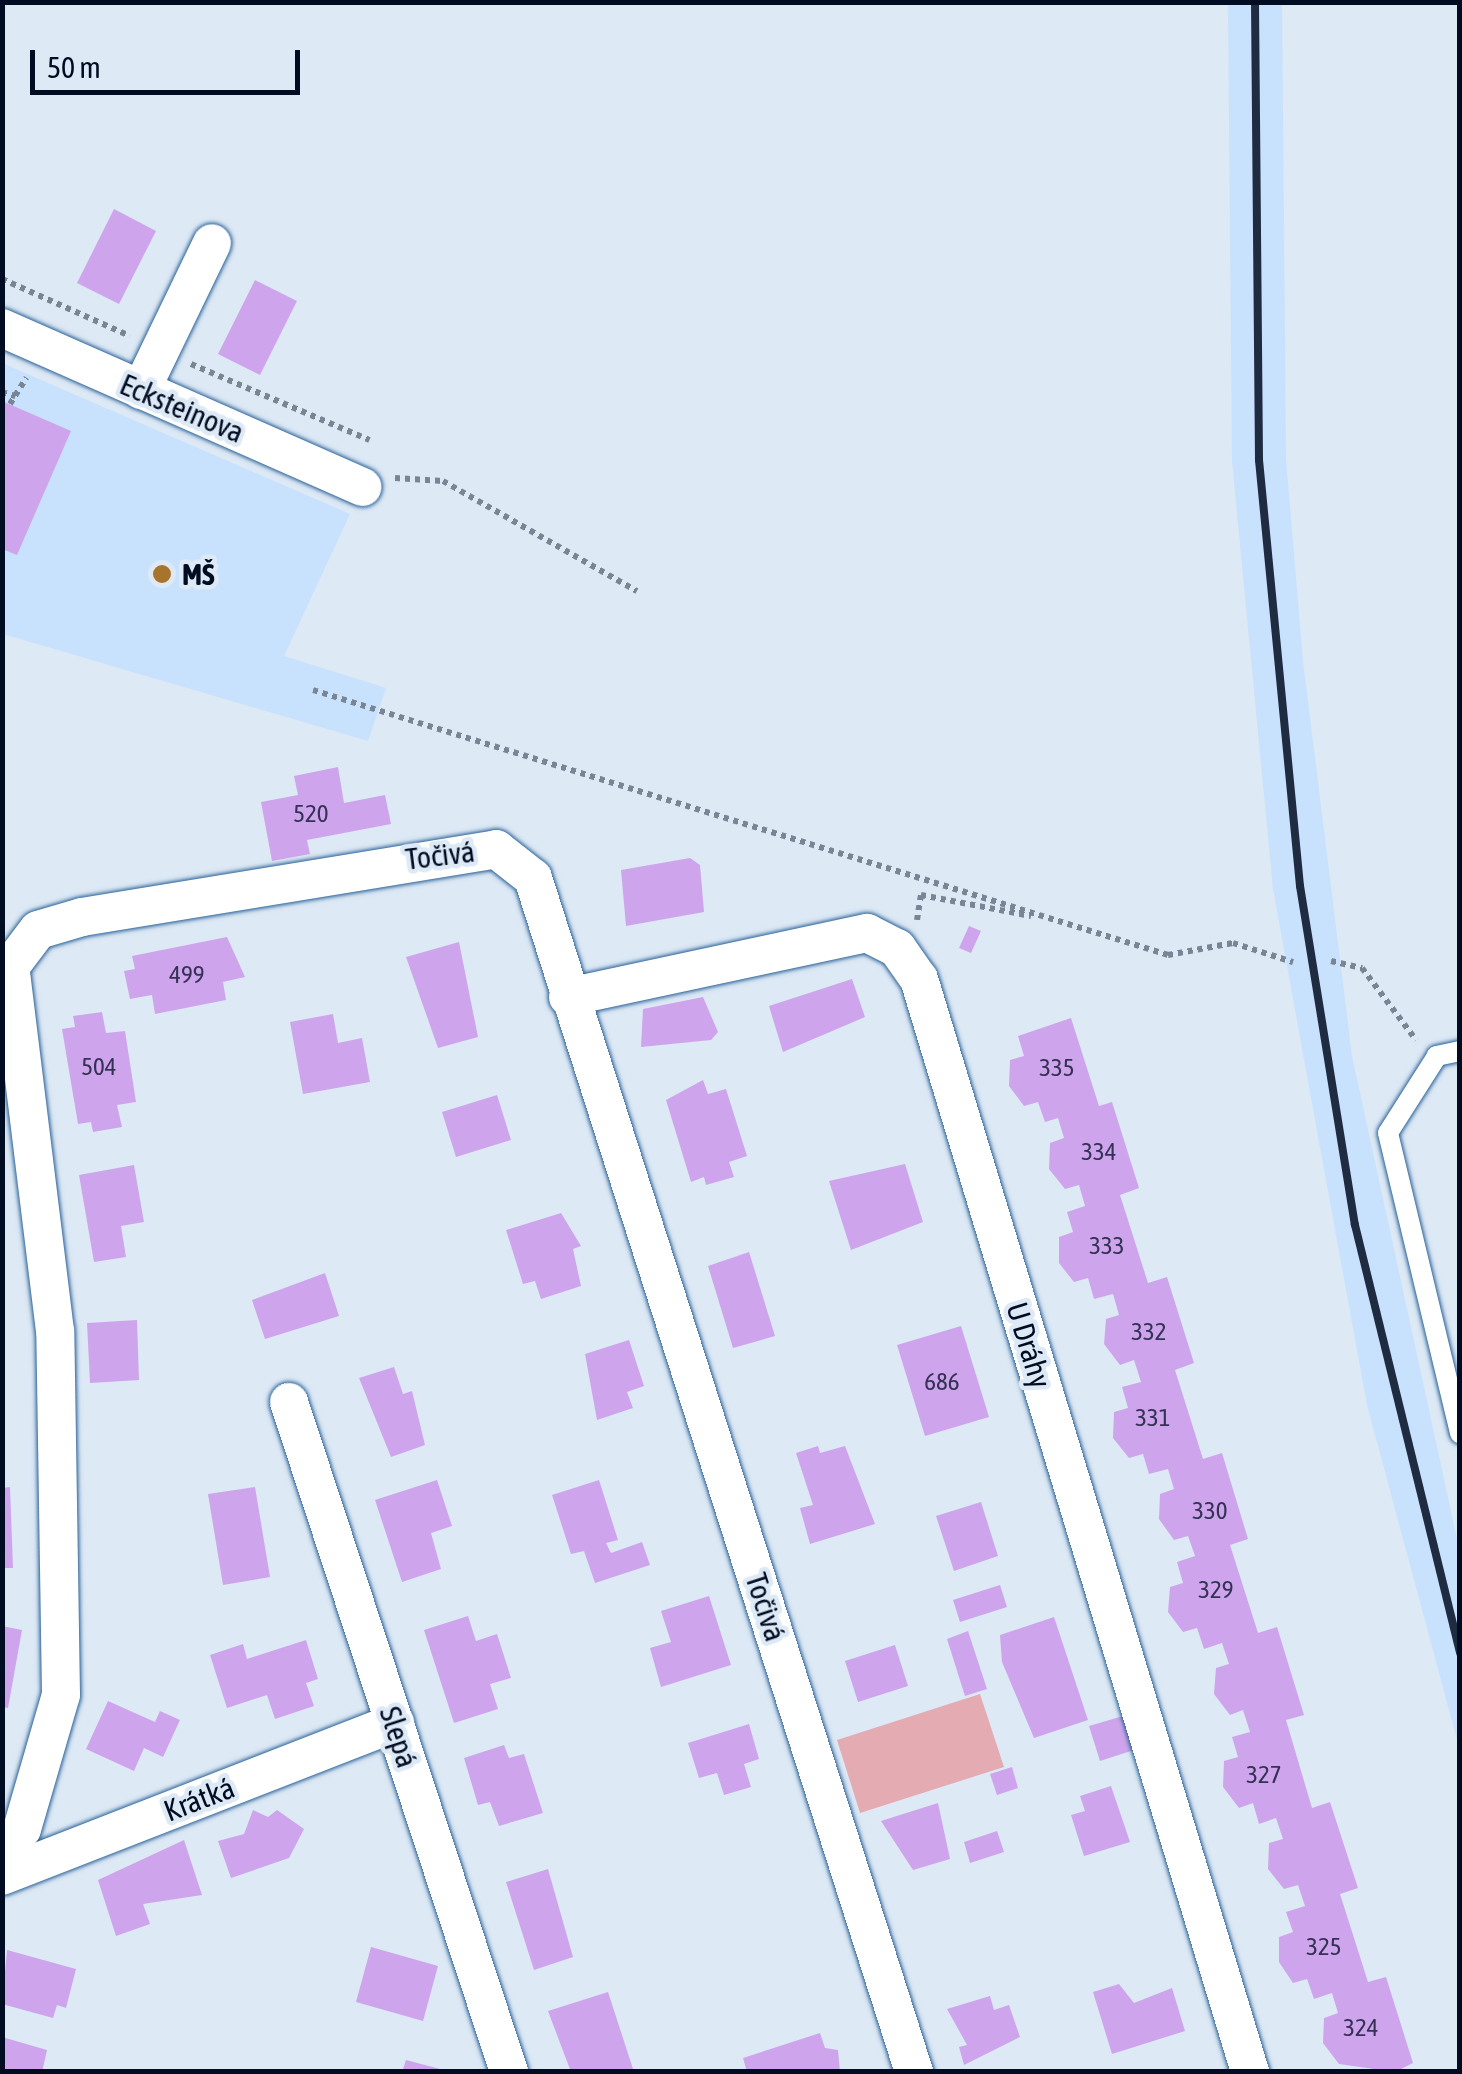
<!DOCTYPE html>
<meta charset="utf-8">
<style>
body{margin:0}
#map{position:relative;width:1462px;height:2074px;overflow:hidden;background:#dde9f5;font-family:"Asap Condensed",sans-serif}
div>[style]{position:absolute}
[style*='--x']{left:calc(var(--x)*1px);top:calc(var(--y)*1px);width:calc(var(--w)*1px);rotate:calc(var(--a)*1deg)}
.built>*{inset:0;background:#c8e1fd}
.green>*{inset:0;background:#e5abb2}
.building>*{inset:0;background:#cea5ec}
.path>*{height:6px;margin-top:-3px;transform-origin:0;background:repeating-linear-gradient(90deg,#798595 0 5px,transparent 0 10px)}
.roads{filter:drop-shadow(0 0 2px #296198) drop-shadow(0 0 2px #296198)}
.lane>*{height:20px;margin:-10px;padding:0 10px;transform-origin:10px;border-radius:10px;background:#fff}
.street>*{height:38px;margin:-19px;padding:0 19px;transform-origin:19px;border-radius:19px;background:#fff}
.rail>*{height:8px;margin:-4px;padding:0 4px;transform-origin:4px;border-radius:4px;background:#1f2b40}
.dots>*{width:28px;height:28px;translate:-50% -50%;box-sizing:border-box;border:5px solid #dde9f5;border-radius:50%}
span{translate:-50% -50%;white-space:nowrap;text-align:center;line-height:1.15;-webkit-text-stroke:9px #dde9f5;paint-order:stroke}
.number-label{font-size:25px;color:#343254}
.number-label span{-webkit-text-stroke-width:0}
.street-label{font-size:30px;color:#000c22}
.poi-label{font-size:30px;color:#000c22;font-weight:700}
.left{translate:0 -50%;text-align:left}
.frame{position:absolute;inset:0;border:5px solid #000c22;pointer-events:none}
.scale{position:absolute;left:30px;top:50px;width:270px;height:45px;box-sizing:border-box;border:5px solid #000c22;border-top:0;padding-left:12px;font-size:30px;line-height:35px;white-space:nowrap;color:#000c22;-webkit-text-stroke:8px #dde9f5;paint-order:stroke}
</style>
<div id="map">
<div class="built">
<div style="clip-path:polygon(1228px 3px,1282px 3px,1286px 459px,1303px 661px,1352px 1056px,1459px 1548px,1459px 1747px,1367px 1405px,1273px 889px,1232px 461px)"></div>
<div style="clip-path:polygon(2px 363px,350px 514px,284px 656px,386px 688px,368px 741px,3px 634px)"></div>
</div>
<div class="green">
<div style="clip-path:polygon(980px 1694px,1004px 1767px,860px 1813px,837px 1740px)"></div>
</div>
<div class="building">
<div style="clip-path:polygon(114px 209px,156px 231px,119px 304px,77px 283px)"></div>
<div style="clip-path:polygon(255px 280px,297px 301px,260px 375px,218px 354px)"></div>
<div style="clip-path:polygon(2px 401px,71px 431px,17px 555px,2px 549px)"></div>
<div style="clip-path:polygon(338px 767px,344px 803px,385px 795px,391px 824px,307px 840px,310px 854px,272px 861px,261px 802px,298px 795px,294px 776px)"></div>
<div style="clip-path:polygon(690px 858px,700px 865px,704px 912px,626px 926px,621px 870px)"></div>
<div style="clip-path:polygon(969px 926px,981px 931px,971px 953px,959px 948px)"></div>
<div style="clip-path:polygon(227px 937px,245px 977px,223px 982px,226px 1000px,155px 1014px,152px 995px,130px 999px,124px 971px,135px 969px,132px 956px)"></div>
<div style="clip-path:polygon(459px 942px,478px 1037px,438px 1048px,406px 957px)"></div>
<div style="clip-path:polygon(852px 979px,865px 1017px,783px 1052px,769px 1006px)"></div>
<div style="clip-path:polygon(703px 997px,718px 1032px,711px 1040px,641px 1047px,643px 1009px)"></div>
<div style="clip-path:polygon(102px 1012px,106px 1033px,125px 1031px,136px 1102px,117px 1105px,122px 1127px,93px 1132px,91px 1122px,78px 1124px,62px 1029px,75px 1027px,73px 1016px)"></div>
<div style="clip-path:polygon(333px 1014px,338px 1043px,362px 1038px,370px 1082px,303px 1094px,290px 1022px)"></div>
<div style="clip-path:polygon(1071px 1018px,1099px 1106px,1112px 1102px,1139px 1188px,1120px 1195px,1148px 1283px,1167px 1277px,1194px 1363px,1175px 1370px,1203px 1459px,1222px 1453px,1248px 1539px,1230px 1545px,1258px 1633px,1277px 1627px,1304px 1715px,1286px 1720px,1312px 1808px,1330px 1802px,1358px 1888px,1340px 1894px,1368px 1982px,1386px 1977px,1413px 2063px,1395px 2072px,1339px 2064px,1323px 2043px,1324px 2018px,1338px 2013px,1332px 1993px,1314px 1999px,1307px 1979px,1293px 1983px,1279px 1962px,1279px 1937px,1293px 1932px,1286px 1912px,1305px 1906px,1298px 1885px,1284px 1889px,1268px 1869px,1269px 1843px,1283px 1839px,1276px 1818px,1259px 1824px,1253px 1803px,1239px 1808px,1223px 1787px,1224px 1761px,1238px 1757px,1232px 1737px,1250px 1732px,1243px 1710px,1230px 1715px,1214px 1694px,1216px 1668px,1229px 1664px,1222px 1643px,1204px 1649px,1197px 1628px,1183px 1632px,1168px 1612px,1170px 1587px,1183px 1583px,1177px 1562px,1195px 1556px,1188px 1536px,1174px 1540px,1159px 1519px,1160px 1494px,1174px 1489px,1168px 1469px,1149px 1474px,1143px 1454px,1129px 1458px,1113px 1438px,1114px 1412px,1128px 1408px,1122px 1387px,1141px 1382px,1134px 1360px,1120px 1365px,1104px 1344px,1106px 1319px,1119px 1315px,1113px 1294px,1094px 1299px,1088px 1278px,1074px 1282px,1059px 1263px,1059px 1237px,1073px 1232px,1067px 1212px,1085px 1206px,1079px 1185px,1065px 1189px,1049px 1169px,1050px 1143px,1064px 1138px,1058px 1118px,1045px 1122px,1038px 1102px,1024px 1106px,1009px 1086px,1010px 1060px,1024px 1056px,1018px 1036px)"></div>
<div style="clip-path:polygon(703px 1080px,708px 1094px,726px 1089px,747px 1156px,729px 1162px,734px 1177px,706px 1185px,704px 1177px,691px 1182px,666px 1100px)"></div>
<div style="clip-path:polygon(497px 1095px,511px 1140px,456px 1157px,442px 1112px)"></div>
<div style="clip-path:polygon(905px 1164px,923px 1222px,851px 1250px,829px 1181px)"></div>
<div style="clip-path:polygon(134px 1165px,144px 1222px,121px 1226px,126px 1257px,94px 1262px,79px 1175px)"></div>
<div style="clip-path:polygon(561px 1213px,581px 1246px,573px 1249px,581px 1286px,541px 1299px,535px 1281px,523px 1284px,506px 1230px)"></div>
<div style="clip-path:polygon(749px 1252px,775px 1336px,733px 1348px,708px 1266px)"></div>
<div style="clip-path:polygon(325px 1273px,339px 1316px,265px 1339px,252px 1300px)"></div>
<div style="clip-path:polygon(137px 1320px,139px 1380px,90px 1383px,87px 1323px)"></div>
<div style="clip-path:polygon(961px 1326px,989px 1417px,925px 1436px,897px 1345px)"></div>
<div style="clip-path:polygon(629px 1340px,644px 1386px,627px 1392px,633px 1408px,597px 1420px,585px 1354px)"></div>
<div style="clip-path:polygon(394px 1367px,403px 1394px,412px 1391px,425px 1445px,391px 1457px,359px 1378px)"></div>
<div style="clip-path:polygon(818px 1446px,820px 1453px,845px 1446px,875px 1524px,810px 1544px,800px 1508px,813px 1505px,796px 1453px)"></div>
<div style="clip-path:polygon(437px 1480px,452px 1526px,431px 1533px,441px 1569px,402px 1582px,375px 1500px)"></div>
<div style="clip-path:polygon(599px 1480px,618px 1540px,606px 1543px,611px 1553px,642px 1542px,650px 1565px,595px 1583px,584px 1551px,571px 1554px,552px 1495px)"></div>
<div style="clip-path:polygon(10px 1487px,13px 1568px,2px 1568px,2px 1488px)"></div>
<div style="clip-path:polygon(255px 1487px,270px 1577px,223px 1585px,208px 1494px)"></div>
<div style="clip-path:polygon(981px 1502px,998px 1556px,954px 1571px,936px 1516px)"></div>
<div style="clip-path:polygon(1000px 1585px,1007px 1607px,960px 1622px,953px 1600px)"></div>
<div style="clip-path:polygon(709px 1596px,731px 1665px,661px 1687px,650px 1648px,671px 1642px,661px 1611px)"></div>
<div style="clip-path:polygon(468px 1616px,476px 1641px,497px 1634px,511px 1678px,490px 1684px,498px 1709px,454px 1723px,424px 1630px)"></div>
<div style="clip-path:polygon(1054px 1617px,1088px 1720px,1034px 1738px,1002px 1662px,1000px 1635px)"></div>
<div style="clip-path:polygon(2px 1626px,22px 1630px,8px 1708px,2px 1707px)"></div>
<div style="clip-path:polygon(968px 1631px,987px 1689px,965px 1696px,947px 1639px)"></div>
<div style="clip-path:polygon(306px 1640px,318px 1679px,306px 1683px,314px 1706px,275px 1719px,267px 1695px,227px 1708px,210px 1655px,243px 1644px,247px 1659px)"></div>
<div style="clip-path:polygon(895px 1645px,908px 1686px,858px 1702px,845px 1661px)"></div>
<div style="clip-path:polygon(108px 1701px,155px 1722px,160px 1711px,180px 1720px,163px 1757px,144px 1748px,134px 1771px,86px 1749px)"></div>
<div style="clip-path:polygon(1123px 1716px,1134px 1750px,1100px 1761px,1089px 1726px)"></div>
<div style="clip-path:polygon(749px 1724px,759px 1759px,744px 1764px,751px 1787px,724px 1795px,717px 1773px,699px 1778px,688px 1743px)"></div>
<div style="clip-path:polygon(504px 1745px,509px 1758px,524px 1754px,543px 1813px,499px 1826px,490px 1802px,478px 1805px,464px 1758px)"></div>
<div style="clip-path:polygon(1012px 1767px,1018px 1788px,997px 1795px,990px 1774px)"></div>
<div style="clip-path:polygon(1111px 1786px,1130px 1842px,1084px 1856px,1071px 1815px,1085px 1811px,1080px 1796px)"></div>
<div style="clip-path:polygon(938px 1803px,950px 1859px,913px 1870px,881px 1821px)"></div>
<div style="clip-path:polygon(253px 1810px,268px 1817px,277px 1810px,304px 1829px,289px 1858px,231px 1878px,218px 1841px,244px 1834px)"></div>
<div style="clip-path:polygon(997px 1831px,1004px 1852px,970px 1863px,964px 1842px)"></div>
<div style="clip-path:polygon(184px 1840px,202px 1895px,143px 1904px,150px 1924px,116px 1936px,98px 1880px)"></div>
<div style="clip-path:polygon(548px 1869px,573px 1957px,534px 1970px,506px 1882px)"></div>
<div style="clip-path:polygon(371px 1947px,438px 1966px,423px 2021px,356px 2002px)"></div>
<div style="clip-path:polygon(7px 1950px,76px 1969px,66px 2008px,57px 2005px,53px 2018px,2px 2004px)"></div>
<div style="clip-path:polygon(1119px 1984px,1134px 2003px,1172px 1988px,1185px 2031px,1112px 2054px,1093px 1992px)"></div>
<div style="clip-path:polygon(608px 1992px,634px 2072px,571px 2072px,548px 2011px)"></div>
<div style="clip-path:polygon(990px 1996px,994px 2010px,1009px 2005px,1020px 2037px,964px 2065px,959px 2047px,967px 2045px,947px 2009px)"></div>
<div style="clip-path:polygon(820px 2033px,825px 2048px,838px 2050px,840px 2072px,747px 2072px,743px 2058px)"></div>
<div style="clip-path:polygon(2px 2037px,47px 2050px,42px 2072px,2px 2072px)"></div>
<div style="clip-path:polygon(406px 2060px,444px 2070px,444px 2072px,402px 2072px)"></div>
</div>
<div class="path">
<div style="--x:2;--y:279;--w:140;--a:24"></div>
<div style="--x:191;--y:364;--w:194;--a:23.1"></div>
<div style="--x:2;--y:392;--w:14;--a:17"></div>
<div style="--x:10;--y:404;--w:31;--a:-58"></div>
<div style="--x:395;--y:478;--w:48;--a:3.6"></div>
<div style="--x:443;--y:481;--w:223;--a:29.6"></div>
<div style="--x:313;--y:690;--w:895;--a:17.22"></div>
<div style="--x:1168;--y:955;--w:66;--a:-10.5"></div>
<div style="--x:1233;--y:943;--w:63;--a:17.6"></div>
<div style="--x:917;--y:920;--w:25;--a:-81"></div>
<div style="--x:921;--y:895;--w:112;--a:10.8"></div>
<div style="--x:1331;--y:961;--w:32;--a:13"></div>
<div style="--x:1362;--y:968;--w:90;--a:53.1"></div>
</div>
<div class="roads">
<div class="lane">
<div style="--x:1460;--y:1051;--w:24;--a:168"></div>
<div style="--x:1437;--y:1056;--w:91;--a:122.5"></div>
<div style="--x:1388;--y:1133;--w:309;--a:76.5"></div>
</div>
<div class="street">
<div style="--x:2;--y:328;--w:394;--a:23.8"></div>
<div style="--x:141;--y:390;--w:163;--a:-64.2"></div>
<div style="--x:568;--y:997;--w:306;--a:-12.1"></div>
<div style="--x:867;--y:933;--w:34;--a:27"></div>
<div style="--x:897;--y:948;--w:38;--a:55"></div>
<div style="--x:919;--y:979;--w:1142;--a:73.15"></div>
<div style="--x:289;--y:1402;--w:705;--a:71.82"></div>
<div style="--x:2;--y:1852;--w:30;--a:-49"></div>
<div style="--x:22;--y:1829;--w:140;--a:-73.8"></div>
<div style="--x:61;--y:1695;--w:364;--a:-90.9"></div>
<div style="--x:55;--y:1331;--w:367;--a:-97"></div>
<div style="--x:10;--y:967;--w:46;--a:-52.9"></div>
<div style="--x:38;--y:930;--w:46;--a:-16.5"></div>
<div style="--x:82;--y:917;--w:420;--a:-9.3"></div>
<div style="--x:496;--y:849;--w:47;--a:38.1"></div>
<div style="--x:533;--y:878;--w:1253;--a:72.3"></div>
<div style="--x:2;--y:1876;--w:422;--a:-21.3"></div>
</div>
</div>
<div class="rail">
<div style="--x:1255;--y:2;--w:458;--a:89.5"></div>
<div style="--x:1259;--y:460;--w:428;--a:84.5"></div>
<div style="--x:1300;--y:886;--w:343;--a:80.8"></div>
<div style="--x:1355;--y:1225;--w:440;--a:76.2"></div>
</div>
<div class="dots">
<div style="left:162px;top:574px;background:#a8732c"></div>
</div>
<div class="number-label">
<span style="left:311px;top:813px">520</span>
<span style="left:187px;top:974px">499</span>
<span style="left:99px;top:1066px">504</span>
<span style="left:1057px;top:1067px">335</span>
<span style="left:1099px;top:1151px">334</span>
<span style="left:1107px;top:1245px">333</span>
<span style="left:1149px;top:1331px">332</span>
<span style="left:942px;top:1381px">686</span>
<span style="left:1153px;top:1417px">331</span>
<span style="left:1210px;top:1510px">330</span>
<span style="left:1216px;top:1589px">329</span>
<span style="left:1264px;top:1774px">327</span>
<span style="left:1324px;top:1946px">325</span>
<span style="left:1361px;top:2027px">324</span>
</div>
<div class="street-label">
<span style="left:182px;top:408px;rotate:23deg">Ecksteinova</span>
<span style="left:440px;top:855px;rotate:-7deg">Točivá</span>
<span style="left:1029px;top:1345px;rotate:73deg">U Dráhy</span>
<span style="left:766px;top:1607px;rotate:72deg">Točivá</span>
<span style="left:399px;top:1737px;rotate:72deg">Slepá</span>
<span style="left:199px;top:1799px;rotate:-21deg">Krátká</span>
</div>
<div class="poi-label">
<span class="left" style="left:182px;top:574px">MŠ</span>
</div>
<div class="frame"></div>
<div class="scale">50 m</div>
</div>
